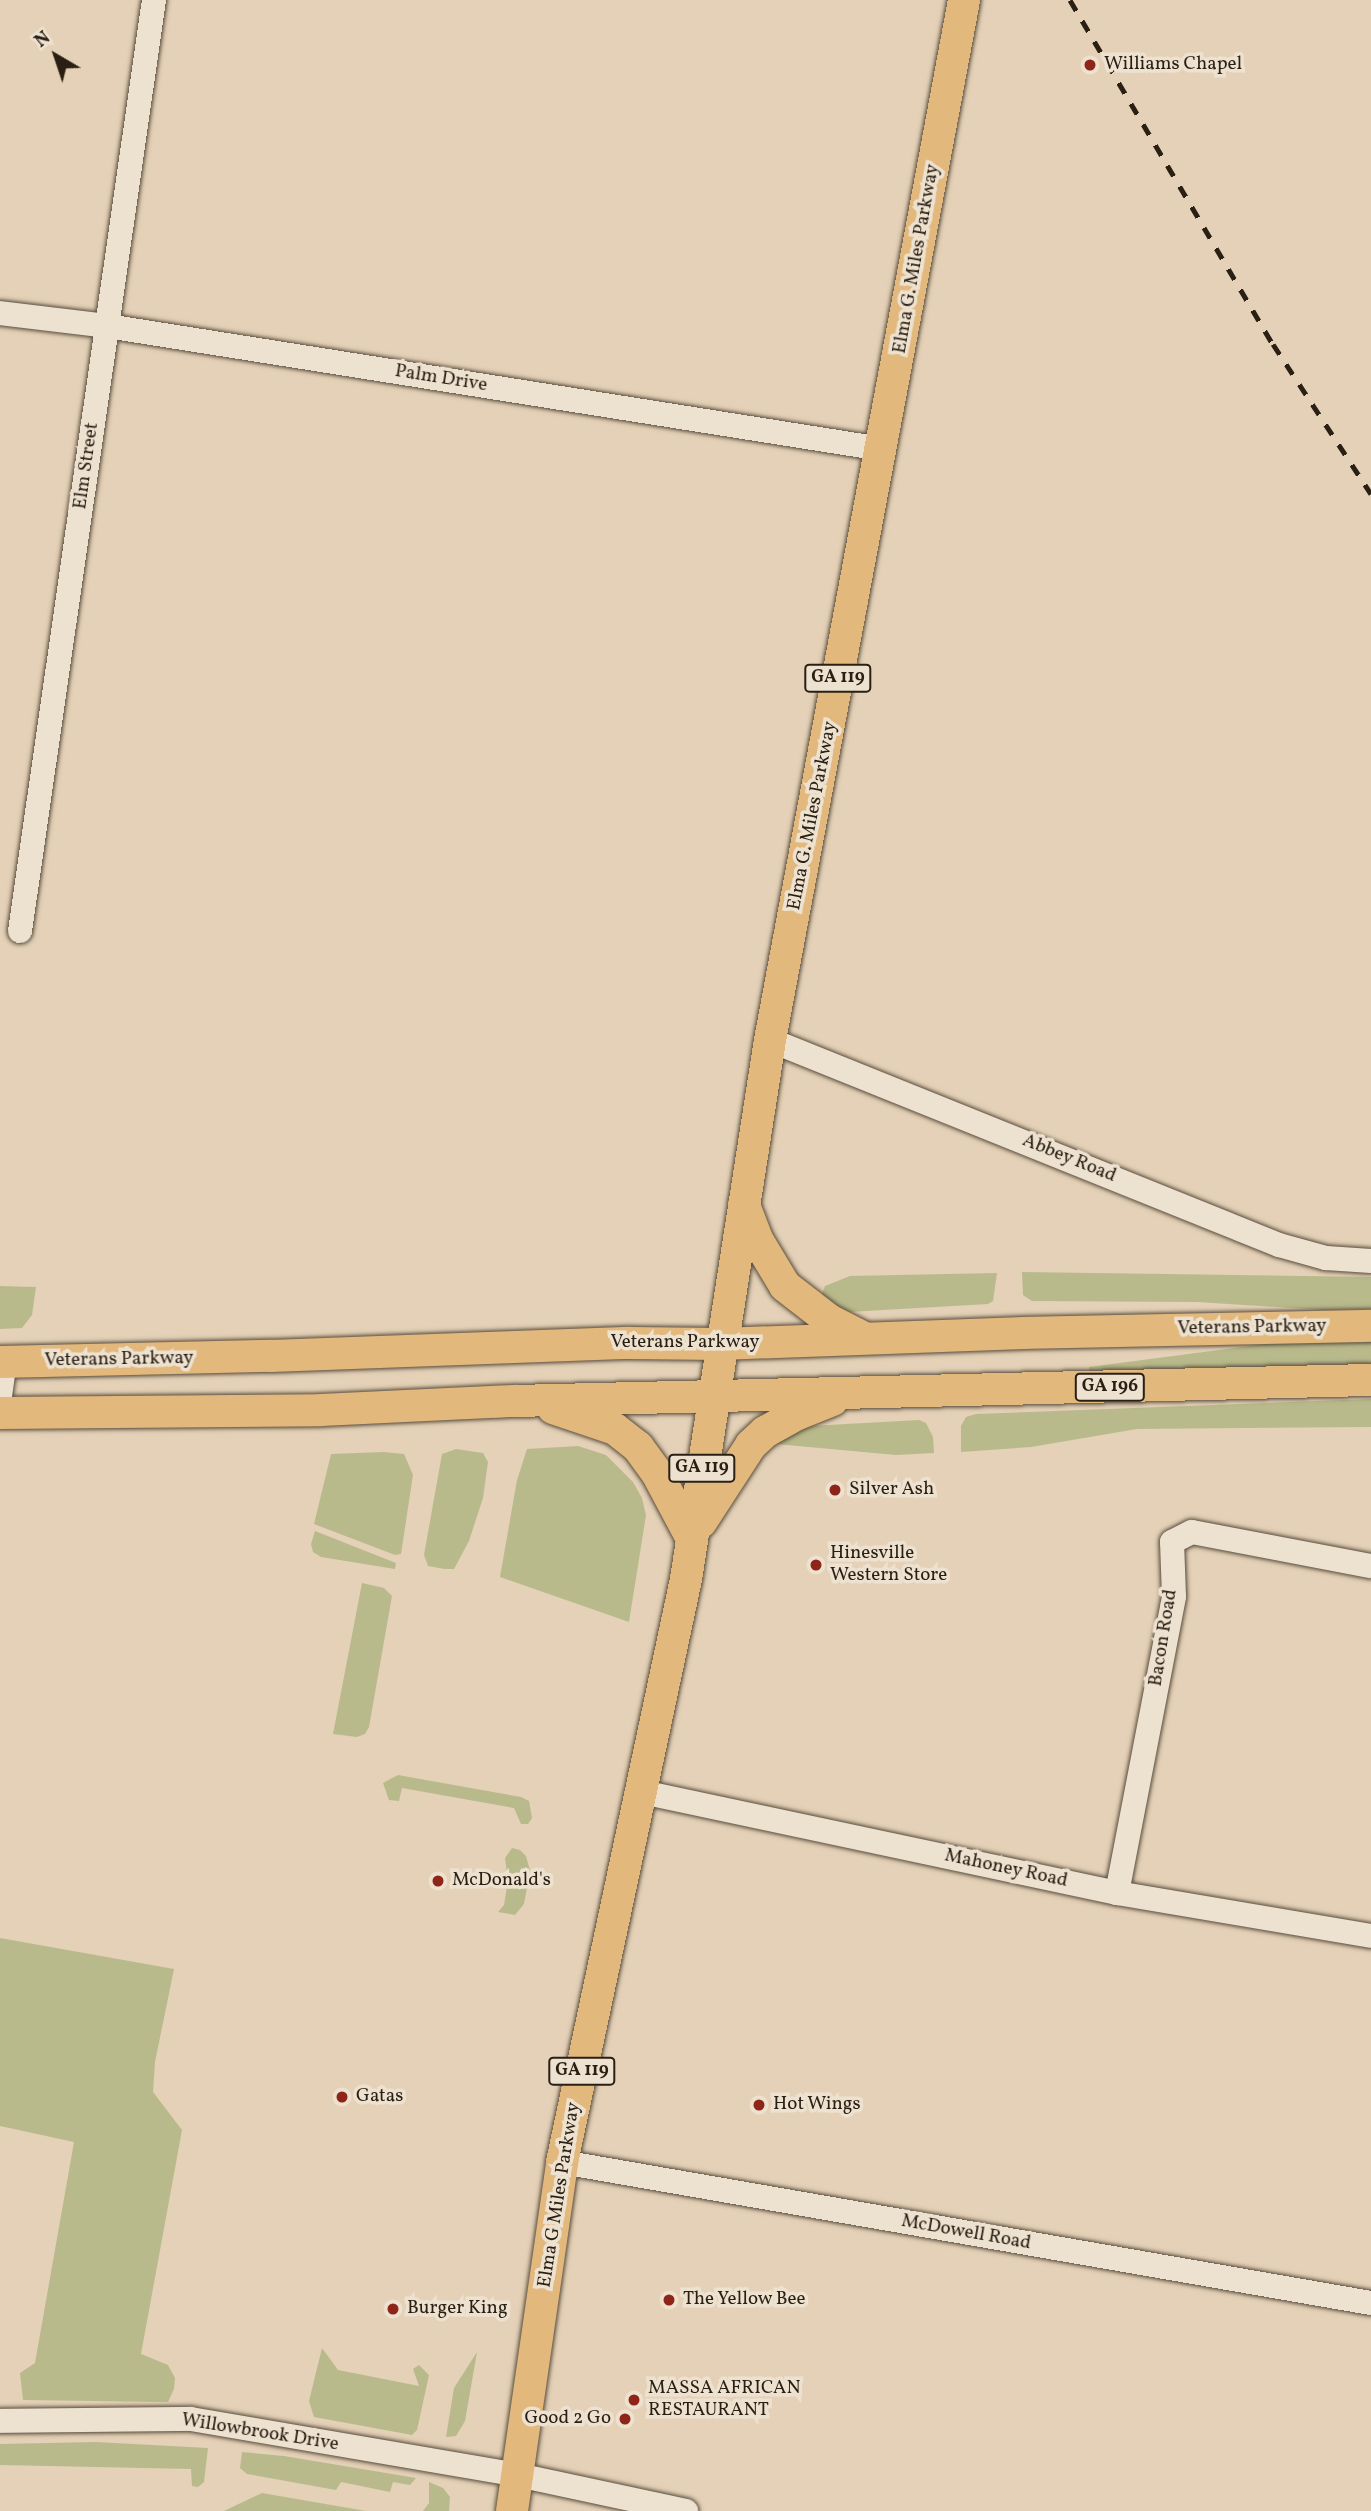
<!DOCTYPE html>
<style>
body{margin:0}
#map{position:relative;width:1371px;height:2511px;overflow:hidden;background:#e4d1b7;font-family:Vollkorn,serif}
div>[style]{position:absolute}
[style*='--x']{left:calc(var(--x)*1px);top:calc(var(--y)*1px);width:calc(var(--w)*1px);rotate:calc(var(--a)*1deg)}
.green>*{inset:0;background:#b9ba8b}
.roads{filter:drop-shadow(0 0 2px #584c3c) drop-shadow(0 0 2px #584c3c)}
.minor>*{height:24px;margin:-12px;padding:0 12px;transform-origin:12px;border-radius:12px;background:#ede1d0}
.major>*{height:32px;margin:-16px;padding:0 16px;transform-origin:16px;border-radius:16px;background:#e2b87c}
.rail>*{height:5px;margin-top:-2.5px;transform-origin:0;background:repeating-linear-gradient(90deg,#2a1f13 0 12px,transparent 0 24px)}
.dots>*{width:19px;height:19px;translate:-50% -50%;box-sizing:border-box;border:4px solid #ede1d0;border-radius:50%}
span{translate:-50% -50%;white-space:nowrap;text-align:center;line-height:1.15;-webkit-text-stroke:7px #ede1d0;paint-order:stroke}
.shield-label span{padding:2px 5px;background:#ede1d0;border:2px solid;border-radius:5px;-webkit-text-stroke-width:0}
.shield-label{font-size:18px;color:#2a1f13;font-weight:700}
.poi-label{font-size:19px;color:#2a1f13}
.left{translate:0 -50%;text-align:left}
.right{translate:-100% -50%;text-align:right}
.street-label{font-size:19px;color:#2a1f13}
.north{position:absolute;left:21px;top:21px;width:70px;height:70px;-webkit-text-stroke:5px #ede1d0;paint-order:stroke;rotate:321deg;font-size:19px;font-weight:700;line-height:28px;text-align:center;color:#2a1f13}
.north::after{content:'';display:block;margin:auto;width:24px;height:32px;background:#2a1f13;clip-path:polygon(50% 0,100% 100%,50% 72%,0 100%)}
</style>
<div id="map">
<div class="green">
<div style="clip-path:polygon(1022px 1272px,1371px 1277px,1371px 1309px,1325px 1310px,1197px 1302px,1032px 1301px,1023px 1295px)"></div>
<div style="clip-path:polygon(997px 1273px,993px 1301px,988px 1304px,848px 1312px,819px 1301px,825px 1286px,850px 1276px)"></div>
<div style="clip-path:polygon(0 1286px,36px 1287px,32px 1315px,22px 1328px,0 1329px)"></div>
<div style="clip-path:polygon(1371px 1342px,1371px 1368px,1090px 1376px,1089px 1367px,1265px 1344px)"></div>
<div style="clip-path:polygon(1371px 1399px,1371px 1427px,1137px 1429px,1031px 1447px,961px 1452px,961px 1426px,966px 1417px,976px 1414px)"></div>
<div style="clip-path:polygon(919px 1420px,926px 1423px,933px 1437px,934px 1453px,896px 1455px,776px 1444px,776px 1437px,810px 1426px)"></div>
<div style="clip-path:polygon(578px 1446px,606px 1455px,633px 1482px,642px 1498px,646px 1515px,629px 1622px,500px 1577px,517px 1480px,527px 1449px)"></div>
<div style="clip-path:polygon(456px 1449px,483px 1453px,488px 1462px,483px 1498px,469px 1541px,454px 1569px,445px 1569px,428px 1566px,424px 1555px,442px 1454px)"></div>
<div style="clip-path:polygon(383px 1452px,404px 1454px,413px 1475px,401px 1554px,395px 1555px,314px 1524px,331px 1454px)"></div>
<div style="clip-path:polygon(315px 1531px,396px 1563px,395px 1569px,321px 1557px,313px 1552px,311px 1544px)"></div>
<div style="clip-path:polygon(362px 1583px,384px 1588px,392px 1596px,369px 1727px,365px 1734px,357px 1737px,333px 1734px)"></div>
<div style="clip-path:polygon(398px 1775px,521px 1797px,529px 1801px,532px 1818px,528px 1824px,521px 1824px,514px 1808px,402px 1788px,399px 1801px,389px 1800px,383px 1783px)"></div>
<div style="clip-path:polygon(512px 1848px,520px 1850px,526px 1856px,530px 1871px,524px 1904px,515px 1915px,498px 1912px,504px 1905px,508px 1880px,505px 1858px)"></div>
<div style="clip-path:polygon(0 1938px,174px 1969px,155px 2062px,153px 2092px,182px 2130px,141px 2354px,168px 2365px,175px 2378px,174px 2389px,168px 2402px,23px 2400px,20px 2373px,35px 2363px,74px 2142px,0 2126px)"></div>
<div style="clip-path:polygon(322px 2348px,338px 2370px,419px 2386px,413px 2369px,419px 2365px,429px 2375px,417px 2430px,412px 2435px,314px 2417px,309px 2401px)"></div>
<div style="clip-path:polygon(477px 2352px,465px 2421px,456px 2436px,446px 2437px,454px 2388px)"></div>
<div style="clip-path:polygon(96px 2442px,208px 2448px,204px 2482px,198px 2487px,192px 2486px,191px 2469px,0 2465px,0 2444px)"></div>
<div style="clip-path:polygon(242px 2452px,284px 2456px,416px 2478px,410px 2485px,393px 2482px,390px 2492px,341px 2482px,336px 2490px,247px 2474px,240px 2468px)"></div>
<div style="clip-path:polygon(429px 2482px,443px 2488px,450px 2497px,449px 2511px,423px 2511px,429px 2503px)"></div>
<div style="clip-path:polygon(262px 2493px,366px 2511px,224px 2511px)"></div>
</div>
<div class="roads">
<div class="minor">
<div style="--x:0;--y:313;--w:108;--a:6.9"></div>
<div style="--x:107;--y:326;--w:785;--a:9.02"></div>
<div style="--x:20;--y:931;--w:941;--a:-81.81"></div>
<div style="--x:770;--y:1040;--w:549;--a:21.94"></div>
<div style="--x:1279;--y:1245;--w:49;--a:15.5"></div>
<div style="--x:1326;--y:1258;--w:45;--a:3.8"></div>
<div style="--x:0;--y:1396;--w:34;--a:-82"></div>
<div style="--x:642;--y:1792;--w:486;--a:12"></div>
<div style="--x:1117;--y:1893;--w:258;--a:9.6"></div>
<div style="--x:1117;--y:1893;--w:302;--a:-79.1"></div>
<div style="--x:1174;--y:1596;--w:54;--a:-92.1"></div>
<div style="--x:1172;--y:1542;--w:22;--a:-27"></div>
<div style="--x:1192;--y:1532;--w:182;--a:10.8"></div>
<div style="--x:562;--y:2162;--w:821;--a:9.89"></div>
<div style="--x:0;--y:2421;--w:191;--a:-0.6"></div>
<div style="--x:191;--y:2419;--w:332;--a:9.7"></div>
<div style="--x:518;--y:2475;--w:172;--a:12.1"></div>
</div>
<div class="major">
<div style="--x:744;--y:1205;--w:39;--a:69"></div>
<div style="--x:758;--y:1241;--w:52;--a:59"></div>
<div style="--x:785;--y:1286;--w:56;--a:37.7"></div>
<div style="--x:829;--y:1320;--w:38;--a:27"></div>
<div style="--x:0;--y:1362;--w:271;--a:-1.3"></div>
<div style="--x:271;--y:1356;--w:359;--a:-2.1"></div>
<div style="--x:630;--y:1343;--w:91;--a:0.6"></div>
<div style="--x:721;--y:1344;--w:303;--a:-2.1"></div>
<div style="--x:1024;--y:1333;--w:347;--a:-1.2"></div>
<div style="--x:553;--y:1408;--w:65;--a:18.7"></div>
<div style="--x:615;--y:1429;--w:29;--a:38"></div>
<div style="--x:638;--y:1447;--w:34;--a:54"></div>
<div style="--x:658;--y:1475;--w:72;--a:62"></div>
<div style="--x:0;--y:1413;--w:321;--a:-0.5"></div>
<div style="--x:321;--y:1410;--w:194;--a:-2.7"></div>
<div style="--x:515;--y:1401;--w:856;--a:-1.41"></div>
<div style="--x:701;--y:1522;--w:92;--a:-57"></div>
<div style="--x:751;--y:1445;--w:19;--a:-43"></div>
<div style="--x:765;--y:1432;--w:38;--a:-29"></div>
<div style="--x:798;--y:1414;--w:37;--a:-22"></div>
<div style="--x:512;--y:2511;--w:353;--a:-81.8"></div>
<div style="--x:562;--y:2162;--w:596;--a:-77.99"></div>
<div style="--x:686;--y:1579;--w:546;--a:-81.14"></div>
<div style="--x:770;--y:1040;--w:1058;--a:-79.43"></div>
</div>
</div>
<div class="rail">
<div style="--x:1070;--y:0;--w:399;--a:59.5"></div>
<div style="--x:1273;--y:344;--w:179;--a:56.8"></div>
</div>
<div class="dots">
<div style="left:1090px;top:65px;background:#8f2418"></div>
<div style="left:835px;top:1490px;background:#8f2418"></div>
<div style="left:816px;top:1565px;background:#8f2418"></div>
<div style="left:438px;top:1881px;background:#8f2418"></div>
<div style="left:342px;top:2097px;background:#8f2418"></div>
<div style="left:759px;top:2105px;background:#8f2418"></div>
<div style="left:669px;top:2300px;background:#8f2418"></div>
<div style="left:393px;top:2309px;background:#8f2418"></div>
<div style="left:634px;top:2400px;background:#8f2418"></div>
<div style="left:625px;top:2419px;background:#8f2418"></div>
</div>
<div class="shield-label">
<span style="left:838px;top:678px">GA 119</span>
<span style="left:1110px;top:1387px">GA 196</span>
<span style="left:702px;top:1468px">GA 119</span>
<span style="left:582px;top:2071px">GA 119</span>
</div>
<div class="poi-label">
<span class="left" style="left:1104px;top:65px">Williams Chapel</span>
<span class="left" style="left:849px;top:1490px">Silver Ash</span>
<span class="left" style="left:830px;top:1565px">Hinesville<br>Western Store</span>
<span class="left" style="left:452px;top:1881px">McDonald's</span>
<span class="left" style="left:356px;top:2097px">Gatas</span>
<span class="left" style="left:773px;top:2105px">Hot Wings</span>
<span class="left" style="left:683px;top:2300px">The Yellow Bee</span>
<span class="left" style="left:407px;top:2309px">Burger King</span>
<span class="left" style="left:648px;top:2400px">MASSA AFRICAN<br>RESTAURANT</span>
<span class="right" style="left:611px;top:2419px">Good 2 Go</span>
</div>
<div class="street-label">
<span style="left:917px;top:259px;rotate:-80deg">Elma G. Miles Parkway</span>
<span style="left:441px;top:379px;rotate:9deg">Palm Drive</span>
<span style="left:87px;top:466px;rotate:-82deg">Elm Street</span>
<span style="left:813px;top:816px;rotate:-79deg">Elma G. Miles Parkway</span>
<span style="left:1069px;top:1159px;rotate:22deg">Abbey Road</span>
<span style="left:1252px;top:1328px;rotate:-1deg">Veterans Parkway</span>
<span style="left:685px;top:1343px">Veterans Parkway</span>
<span style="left:119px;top:1360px;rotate:-1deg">Veterans Parkway</span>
<span style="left:1164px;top:1638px;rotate:-81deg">Bacon Road</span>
<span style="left:1006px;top:1869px;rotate:12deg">Mahoney Road</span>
<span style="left:560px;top:2195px;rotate:-81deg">Elma G Miles Parkway</span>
<span style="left:966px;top:2233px;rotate:10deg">McDowell Road</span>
<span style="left:260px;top:2433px;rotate:9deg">Willowbrook Drive</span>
</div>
<div class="north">N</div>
</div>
